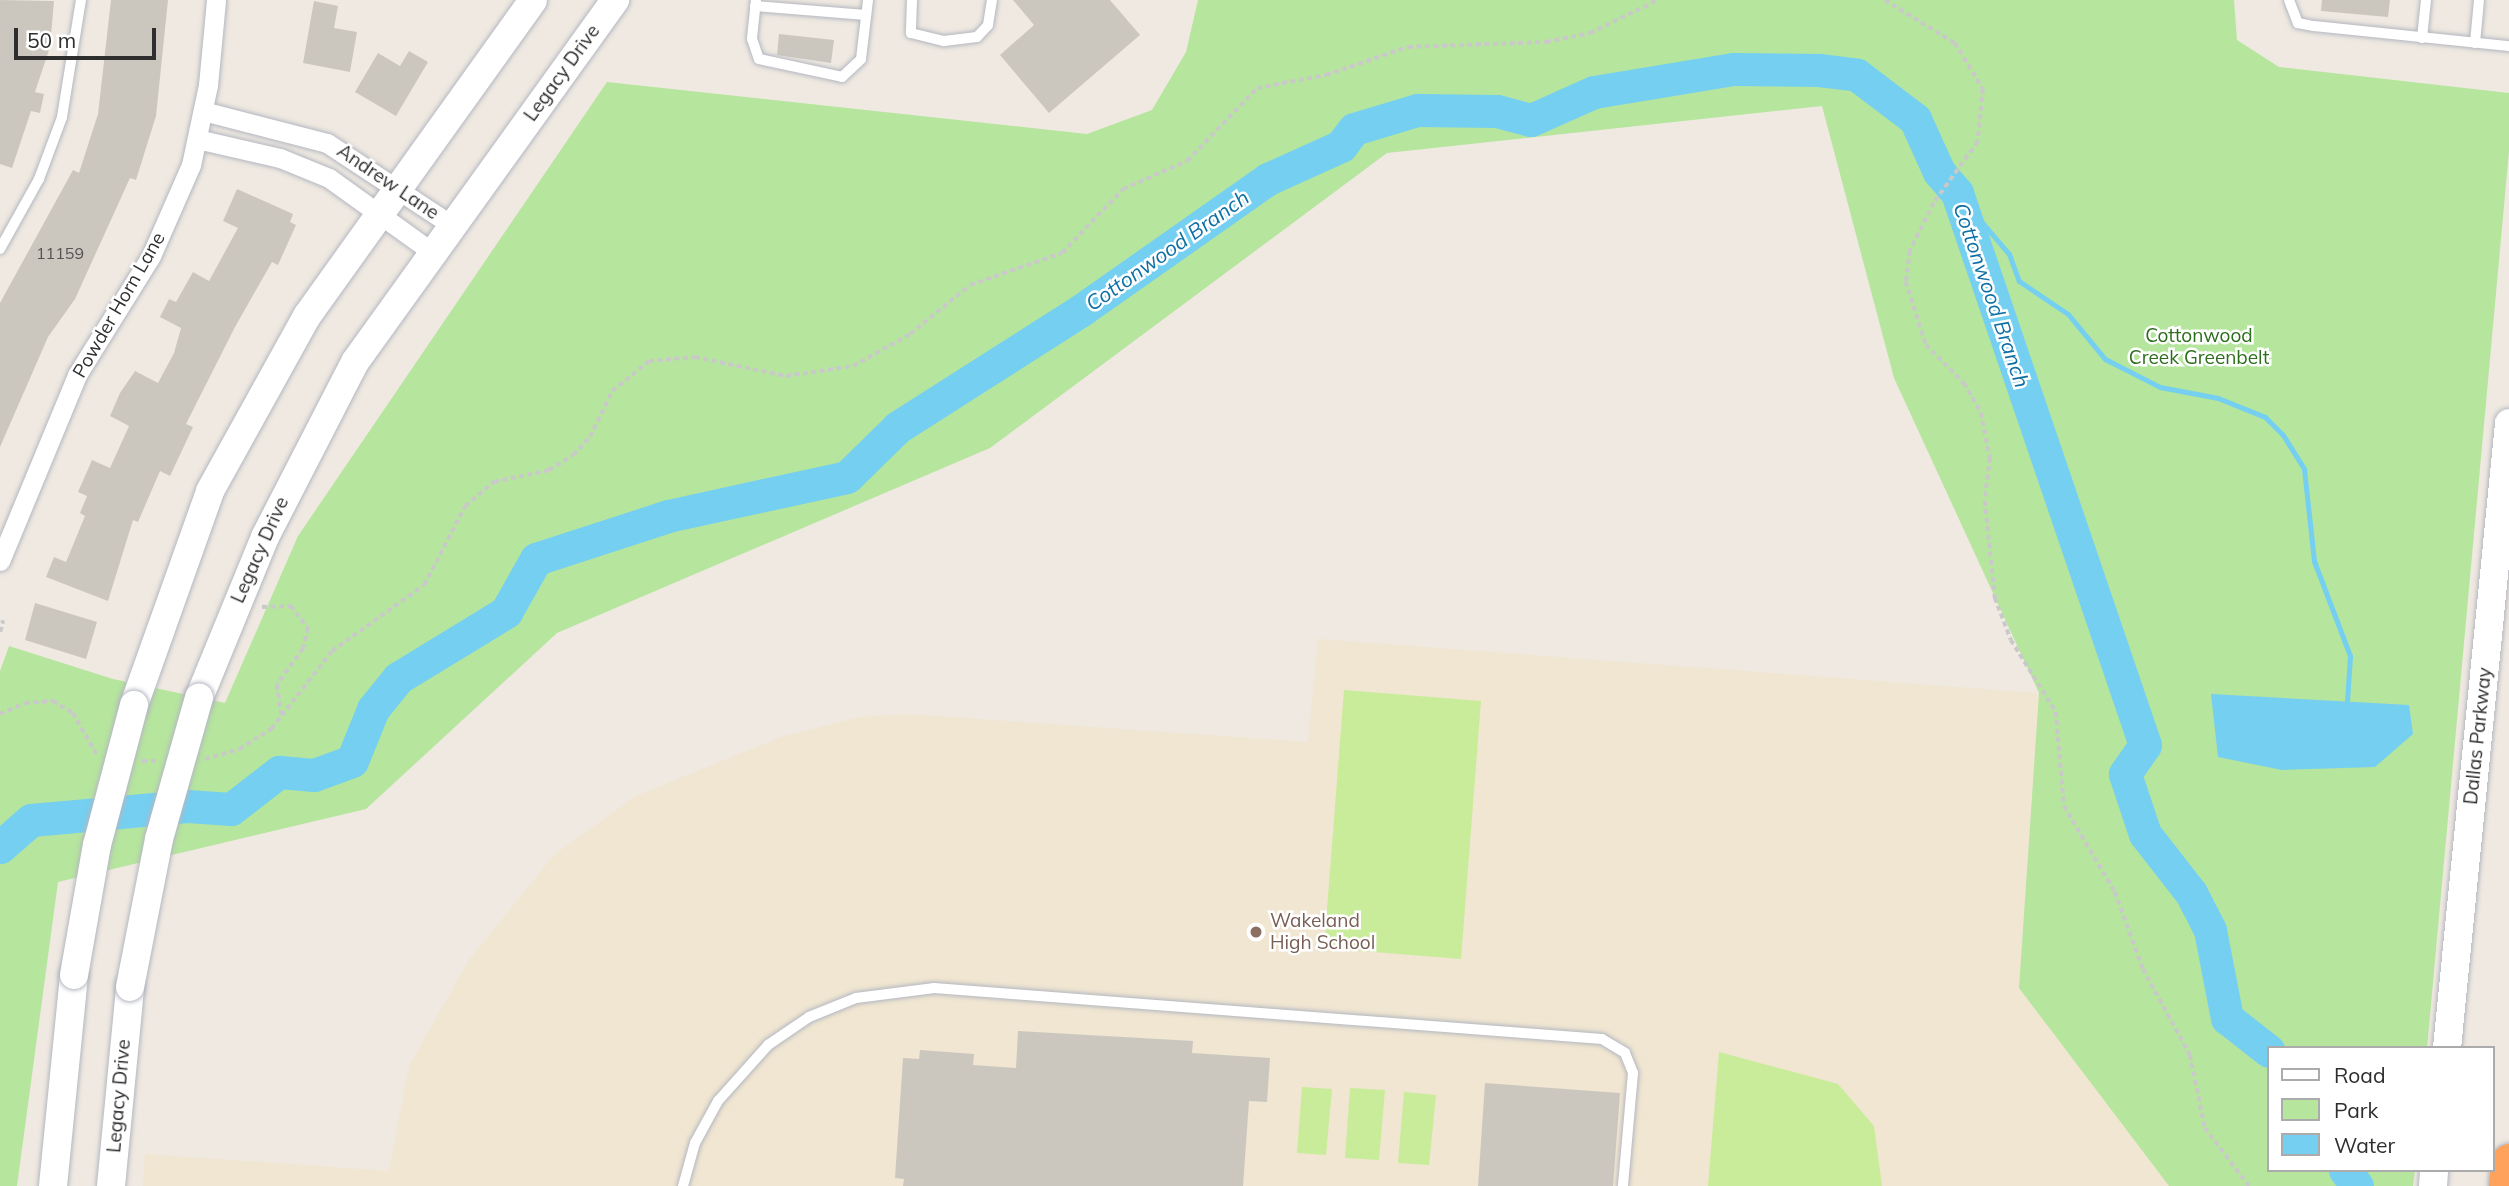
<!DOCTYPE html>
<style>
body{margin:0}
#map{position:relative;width:2509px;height:1186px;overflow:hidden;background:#efe9e1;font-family:Mulish,sans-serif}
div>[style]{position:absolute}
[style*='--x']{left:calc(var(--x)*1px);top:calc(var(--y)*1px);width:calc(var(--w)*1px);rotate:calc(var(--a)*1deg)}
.education>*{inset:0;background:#f0e6d1}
.green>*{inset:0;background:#b6e59e}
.pitch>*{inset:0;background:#c9ec9a}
.water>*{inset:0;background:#75cff0}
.stream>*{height:5px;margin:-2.5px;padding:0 2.5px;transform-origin:2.5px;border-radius:2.5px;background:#75cff0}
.river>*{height:33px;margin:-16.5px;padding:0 16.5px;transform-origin:16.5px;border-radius:16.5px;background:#75cff0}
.building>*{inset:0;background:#cbc7bf}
.path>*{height:3.5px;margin-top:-1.75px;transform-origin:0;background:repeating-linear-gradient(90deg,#c9c9c9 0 5px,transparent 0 8.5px)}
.roads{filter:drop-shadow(0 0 2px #b4b7c1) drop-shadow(0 0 2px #b4b7c1)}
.lane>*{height:10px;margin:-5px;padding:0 5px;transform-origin:5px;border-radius:5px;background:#fff}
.street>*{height:19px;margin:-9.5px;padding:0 9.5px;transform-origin:9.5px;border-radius:9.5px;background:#fff}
.secondary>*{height:28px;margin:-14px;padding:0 14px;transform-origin:14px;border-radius:14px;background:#fff}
.highway>*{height:37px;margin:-18.5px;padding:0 18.5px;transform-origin:18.5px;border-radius:18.5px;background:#ffa35c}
.bridges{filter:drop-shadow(0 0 2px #b4b7c1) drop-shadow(0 0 2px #b4b7c1)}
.secondary-bridge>*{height:28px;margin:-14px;padding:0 14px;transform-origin:14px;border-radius:14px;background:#fff}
.dots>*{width:19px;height:19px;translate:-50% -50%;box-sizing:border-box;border:4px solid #fff;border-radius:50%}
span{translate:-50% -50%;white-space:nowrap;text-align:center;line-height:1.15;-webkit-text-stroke:5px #fff;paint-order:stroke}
.number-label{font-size:16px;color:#555452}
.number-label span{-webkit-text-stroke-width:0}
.street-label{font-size:19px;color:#2e2e2e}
.park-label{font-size:19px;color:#2c6e1b}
.education-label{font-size:19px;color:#785e54}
.left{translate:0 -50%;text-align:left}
.water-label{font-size:21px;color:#0d6fa3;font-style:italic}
.legend{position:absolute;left:2267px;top:1046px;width:228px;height:126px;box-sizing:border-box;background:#fff;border:2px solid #ababab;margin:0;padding:9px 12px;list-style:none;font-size:21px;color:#2e2e2e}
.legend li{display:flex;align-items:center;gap:14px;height:35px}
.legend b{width:35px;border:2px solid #ababab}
.scale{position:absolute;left:14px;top:28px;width:142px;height:32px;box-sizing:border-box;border:4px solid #2e2e2e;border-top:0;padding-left:9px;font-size:21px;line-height:24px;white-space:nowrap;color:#2e2e2e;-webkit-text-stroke:5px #fff;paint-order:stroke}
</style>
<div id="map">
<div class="education">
<div style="clip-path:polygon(1318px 639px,2039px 693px,2019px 988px,2169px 1186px,143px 1186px,145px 1154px,389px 1171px,409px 1066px,469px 960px,554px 855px,636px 796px,781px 737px,860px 717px,907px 714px,1308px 742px)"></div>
</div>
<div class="green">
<div style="clip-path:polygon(1198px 0,2234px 0,2237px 40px,2279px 67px,2509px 93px,2509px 151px,2427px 1048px,2269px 1048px,2269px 1170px,2415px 1170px,2413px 1186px,2169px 1186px,2019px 988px,2039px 693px,1894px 378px,1822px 106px,1387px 153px,990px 448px,557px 633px,366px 809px,58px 882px,17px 1186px,0 1186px,0 671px,9px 646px,113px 679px,225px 703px,298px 536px,607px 82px,1087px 134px,1152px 110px,1186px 52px)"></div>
</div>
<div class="pitch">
<div style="clip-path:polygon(1344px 690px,1481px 701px,1461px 959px,1324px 948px)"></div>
<div style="clip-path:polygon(1719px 1052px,1838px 1084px,1874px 1126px,1882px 1186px,1708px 1186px)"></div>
<div style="clip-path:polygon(1302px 1087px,1332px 1089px,1326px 1155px,1297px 1153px)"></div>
<div style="clip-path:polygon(1350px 1088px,1385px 1090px,1379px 1160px,1345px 1158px)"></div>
<div style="clip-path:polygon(1404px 1092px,1436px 1095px,1429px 1165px,1398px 1163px)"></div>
</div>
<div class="water">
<div style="clip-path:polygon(2211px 694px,2409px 705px,2413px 734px,2375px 767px,2282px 770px,2218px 757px)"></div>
</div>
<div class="stream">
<div style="--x:1957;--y:193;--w:80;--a:49.6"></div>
<div style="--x:2009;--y:254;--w:29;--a:70"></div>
<div style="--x:2019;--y:281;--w:59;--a:34"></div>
<div style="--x:2068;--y:314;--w:58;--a:50.6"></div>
<div style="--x:2105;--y:359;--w:62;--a:27"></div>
<div style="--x:2160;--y:387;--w:59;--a:10.7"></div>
<div style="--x:2218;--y:398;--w:51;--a:22"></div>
<div style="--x:2265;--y:417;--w:25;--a:45"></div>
<div style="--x:2283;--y:435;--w:40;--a:58"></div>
<div style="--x:2304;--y:469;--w:93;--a:83.8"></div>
<div style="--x:2314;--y:561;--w:102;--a:69.2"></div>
<div style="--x:2350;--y:656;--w:45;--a:93.8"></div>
</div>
<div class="river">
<div style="--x:0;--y:847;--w:41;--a:-41.1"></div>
<div style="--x:31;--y:820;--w:157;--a:-5.1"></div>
<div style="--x:187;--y:806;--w:44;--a:3.9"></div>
<div style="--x:231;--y:809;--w:61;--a:-37.6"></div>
<div style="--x:279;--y:772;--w:35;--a:5"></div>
<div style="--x:314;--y:775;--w:40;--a:-20.2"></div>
<div style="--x:352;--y:761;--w:56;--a:-68"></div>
<div style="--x:373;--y:709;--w:40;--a:-51"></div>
<div style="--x:398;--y:678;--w:127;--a:-31.4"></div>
<div style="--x:506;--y:612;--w:61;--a:-60.5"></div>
<div style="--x:536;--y:559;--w:139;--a:-18"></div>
<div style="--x:668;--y:516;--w:183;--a:-12.3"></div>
<div style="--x:847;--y:477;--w:71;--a:-44.4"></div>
<div style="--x:898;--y:427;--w:216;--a:-32.5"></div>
<div style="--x:1080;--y:311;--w:230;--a:-35.1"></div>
<div style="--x:1268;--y:179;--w:80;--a:-24.3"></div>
<div style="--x:1341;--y:146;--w:21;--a:-53"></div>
<div style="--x:1354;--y:129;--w:66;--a:-16.8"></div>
<div style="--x:1417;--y:110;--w:80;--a:0.7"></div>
<div style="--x:1497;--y:111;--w:35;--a:15"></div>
<div style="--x:1531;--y:120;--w:69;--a:-24"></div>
<div style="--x:1594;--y:92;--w:141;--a:-9.4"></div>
<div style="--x:1733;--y:69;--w:86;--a:0.7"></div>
<div style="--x:1819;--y:70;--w:38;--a:7"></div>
<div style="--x:1857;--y:75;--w:73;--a:37.2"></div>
<div style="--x:1915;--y:119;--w:58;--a:65.6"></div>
<div style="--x:1939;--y:172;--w:28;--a:49"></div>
<div style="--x:1957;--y:193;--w:583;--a:71.19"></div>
<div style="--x:2145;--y:745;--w:35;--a:125"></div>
<div style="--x:2125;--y:774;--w:63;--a:71.6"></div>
<div style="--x:2145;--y:834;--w:75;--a:52.1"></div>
<div style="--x:2191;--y:893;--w:42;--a:62.8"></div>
<div style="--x:2210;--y:930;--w:90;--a:79.1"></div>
<div style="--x:2227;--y:1018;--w:53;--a:38.2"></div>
<div style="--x:2345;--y:1170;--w:20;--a:53"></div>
</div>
<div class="building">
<div style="clip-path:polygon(0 0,54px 1px,50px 47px,35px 92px,44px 94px,40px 113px,31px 111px,12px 168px,0 164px)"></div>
<div style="clip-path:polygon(111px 0,168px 0,156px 116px,136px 180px,130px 178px,75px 299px,48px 337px,0 447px,0 303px,73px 170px,79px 173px,98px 114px)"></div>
<div style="clip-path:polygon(1013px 0,1110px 0,1140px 35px,1049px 113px,1000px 55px,1034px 25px)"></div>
<div style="clip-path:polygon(2322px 0,2390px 0,2388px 17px,2321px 11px)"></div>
<div style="clip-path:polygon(314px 1px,338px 6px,334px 28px,357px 32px,350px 72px,303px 63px)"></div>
<div style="clip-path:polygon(779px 34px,834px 40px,831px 63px,777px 55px)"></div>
<div style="clip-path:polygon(409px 51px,428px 62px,396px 116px,355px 92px,378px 53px,400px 66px)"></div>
<div style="clip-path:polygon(237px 189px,293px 214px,290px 222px,296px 225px,278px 265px,272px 262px,235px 327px,186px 424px,193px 427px,170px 476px,160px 471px,138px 522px,133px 520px,108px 601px,46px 577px,54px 557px,66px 562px,85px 516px,80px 513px,87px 496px,78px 492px,92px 460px,110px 468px,129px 426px,110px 416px,120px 393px,135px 371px,158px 383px,174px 353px,181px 328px,160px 317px,169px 299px,176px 302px,193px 272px,209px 281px,238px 228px,223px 221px)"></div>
<div style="clip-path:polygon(35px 603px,97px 622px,86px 659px,25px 640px)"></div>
<div style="clip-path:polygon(1018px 1031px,1193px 1041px,1192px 1053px,1270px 1058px,1267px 1102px,1249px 1101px,1243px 1186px,903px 1186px,904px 1179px,895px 1178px,903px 1058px,919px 1059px,920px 1050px,974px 1054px,973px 1065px,1016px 1068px)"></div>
<div style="clip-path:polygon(1485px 1083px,1620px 1093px,1613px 1186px,1478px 1186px)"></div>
</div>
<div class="path">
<div style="--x:1885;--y:0;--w:82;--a:31.6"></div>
<div style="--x:1955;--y:43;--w:54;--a:58.7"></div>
<div style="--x:1983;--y:89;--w:53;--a:95.4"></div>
<div style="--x:1978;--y:142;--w:75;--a:125.8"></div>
<div style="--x:1934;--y:203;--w:54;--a:116.6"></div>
<div style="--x:1910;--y:251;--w:31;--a:97"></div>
<div style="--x:1906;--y:282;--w:66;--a:72.4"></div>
<div style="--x:1926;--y:345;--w:54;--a:45"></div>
<div style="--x:1964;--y:383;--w:34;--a:60"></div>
<div style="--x:1981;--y:413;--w:46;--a:78.7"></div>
<div style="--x:1990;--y:458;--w:43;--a:96.6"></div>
<div style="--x:1985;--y:501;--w:98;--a:84.1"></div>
<div style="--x:1995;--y:598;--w:45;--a:69.1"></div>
<div style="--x:2011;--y:640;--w:85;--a:58"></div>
<div style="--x:2056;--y:712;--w:94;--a:85.1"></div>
<div style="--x:2064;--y:806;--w:100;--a:59.3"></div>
<div style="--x:2115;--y:892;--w:82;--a:70"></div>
<div style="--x:2143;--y:969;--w:98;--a:61.3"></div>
<div style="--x:2190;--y:1055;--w:75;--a:78.4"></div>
<div style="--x:2205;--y:1128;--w:73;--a:52.8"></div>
<div style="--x:262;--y:607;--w:29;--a:-2"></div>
<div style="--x:291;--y:606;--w:28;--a:52"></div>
<div style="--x:308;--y:628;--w:22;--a:103"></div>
<div style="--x:303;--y:649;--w:44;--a:125.8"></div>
<div style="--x:277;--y:685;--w:31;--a:81"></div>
<div style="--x:0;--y:632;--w:12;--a:-76"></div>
<div style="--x:0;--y:714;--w:27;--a:-24"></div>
<div style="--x:25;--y:703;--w:28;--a:-4"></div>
<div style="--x:53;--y:701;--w:23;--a:31"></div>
<div style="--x:73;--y:713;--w:48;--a:60.3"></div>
<div style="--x:205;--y:759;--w:35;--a:-16"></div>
<div style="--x:239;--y:749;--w:38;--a:-32"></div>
<div style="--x:271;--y:729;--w:99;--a:-52"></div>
<div style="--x:332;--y:651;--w:113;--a:-35.7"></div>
<div style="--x:424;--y:585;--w:89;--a:-62.6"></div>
<div style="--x:465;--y:506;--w:38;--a:-40"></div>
<div style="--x:494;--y:482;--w:56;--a:-12.3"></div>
<div style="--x:549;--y:470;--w:28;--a:-32"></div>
<div style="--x:573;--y:455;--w:25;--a:-47"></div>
<div style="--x:590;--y:437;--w:51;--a:-64.4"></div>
<div style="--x:612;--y:391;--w:48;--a:-39"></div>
<div style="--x:649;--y:361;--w:46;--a:-5"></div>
<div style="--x:695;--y:357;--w:93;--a:11.8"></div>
<div style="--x:786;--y:376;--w:68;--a:-8.5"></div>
<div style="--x:853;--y:366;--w:65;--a:-29.3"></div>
<div style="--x:910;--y:334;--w:77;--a:-39.2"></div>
<div style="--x:970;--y:285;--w:97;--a:-19.2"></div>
<div style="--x:1062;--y:253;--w:88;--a:-46.4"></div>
<div style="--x:1123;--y:189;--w:70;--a:-23.6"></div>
<div style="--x:1187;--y:161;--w:101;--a:-46.2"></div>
<div style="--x:1257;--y:88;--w:70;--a:-10.7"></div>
<div style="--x:1326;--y:75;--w:87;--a:-18.9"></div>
<div style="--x:1408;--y:47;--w:138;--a:-2.1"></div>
<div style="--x:1546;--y:42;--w:45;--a:-11.6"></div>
<div style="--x:1590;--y:33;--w:76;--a:-25.9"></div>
<div style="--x:142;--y:761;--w:17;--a:0"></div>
</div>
<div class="roads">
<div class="lane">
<div style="--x:756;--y:0;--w:39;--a:96"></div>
<div style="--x:752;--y:39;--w:21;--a:71"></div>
<div style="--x:759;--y:59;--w:85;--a:12.2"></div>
<div style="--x:842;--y:77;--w:26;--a:-43"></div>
<div style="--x:861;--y:59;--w:59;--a:-83.2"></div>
<div style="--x:912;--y:0;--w:33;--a:92"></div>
<div style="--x:911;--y:33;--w:34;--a:14"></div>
<div style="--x:944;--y:41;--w:33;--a:-7"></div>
<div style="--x:977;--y:37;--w:16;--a:-47"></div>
<div style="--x:988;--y:25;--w:25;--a:-81"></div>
<div style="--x:2289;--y:0;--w:25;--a:69"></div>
<div style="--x:2298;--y:23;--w:16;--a:11"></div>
<div style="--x:2314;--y:26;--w:196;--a:5.9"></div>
<div style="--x:755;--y:6;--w:111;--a:4.6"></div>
<div style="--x:2422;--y:38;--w:38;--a:-84"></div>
<div style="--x:2475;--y:43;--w:43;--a:-84.7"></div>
<div style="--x:0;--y:249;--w:80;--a:-60.9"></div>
<div style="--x:39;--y:179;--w:66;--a:-69.6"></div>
<div style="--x:62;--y:117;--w:119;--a:-80.8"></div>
<div style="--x:683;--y:1186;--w:45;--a:-74.4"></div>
<div style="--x:695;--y:1143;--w:48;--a:-61.3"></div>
<div style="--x:718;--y:1101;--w:75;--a:-48.2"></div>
<div style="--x:768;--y:1045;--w:50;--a:-34.3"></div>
<div style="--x:809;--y:1017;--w:51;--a:-22"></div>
<div style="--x:856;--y:998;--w:79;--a:-7.3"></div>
<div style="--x:934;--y:988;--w:670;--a:4.37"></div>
<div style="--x:1602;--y:1039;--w:27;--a:31"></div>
<div style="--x:1625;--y:1053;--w:22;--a:68"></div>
<div style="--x:1633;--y:1073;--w:113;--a:95.1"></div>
</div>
<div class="street">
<div style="--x:203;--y:111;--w:128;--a:14.5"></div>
<div style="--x:327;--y:143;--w:147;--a:33.4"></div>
<div style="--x:197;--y:139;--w:85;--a:12.9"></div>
<div style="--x:280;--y:158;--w:53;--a:22.2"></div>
<div style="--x:329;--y:178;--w:127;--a:35.7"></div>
<div style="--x:0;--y:561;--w:201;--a:-67.5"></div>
<div style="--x:77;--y:375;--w:140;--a:-58.1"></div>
<div style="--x:151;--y:256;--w:99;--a:-66.3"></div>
<div style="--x:191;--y:165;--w:82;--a:-78"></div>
<div style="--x:208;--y:85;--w:85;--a:-84.6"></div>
</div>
<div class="secondary">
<div style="--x:199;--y:698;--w:174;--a:-67.7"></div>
<div style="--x:265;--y:537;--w:197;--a:-62.8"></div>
<div style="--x:355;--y:362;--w:446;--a:-54.3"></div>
<div style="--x:134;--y:705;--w:227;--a:-70.4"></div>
<div style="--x:210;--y:491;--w:200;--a:-61"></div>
<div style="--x:307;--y:316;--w:388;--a:-54.4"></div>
<div style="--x:2447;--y:1048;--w:628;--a:-84.33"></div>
<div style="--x:53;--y:1186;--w:212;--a:-84.3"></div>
<div style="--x:111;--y:1186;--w:200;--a:-84.5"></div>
<div style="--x:2433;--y:1186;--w:16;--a:-86"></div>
</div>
<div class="highway">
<div style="--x:2507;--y:1186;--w:24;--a:-85"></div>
</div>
</div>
<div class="bridges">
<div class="secondary-bridge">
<div style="--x:74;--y:975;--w:132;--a:-80"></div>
<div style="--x:97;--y:845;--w:145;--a:-75.2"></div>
<div style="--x:130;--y:987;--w:151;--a:-78.9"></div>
<div style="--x:159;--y:839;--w:147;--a:-74.2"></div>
</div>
</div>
<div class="dots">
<div style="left:1256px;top:932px;background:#8d6e63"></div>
</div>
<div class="number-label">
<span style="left:60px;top:253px">11159</span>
</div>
<div class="street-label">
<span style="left:562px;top:73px;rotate:-54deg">Legacy Drive</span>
<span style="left:388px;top:182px;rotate:34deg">Andrew Lane</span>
<span style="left:119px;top:305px;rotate:-60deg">Powder Horn Lane</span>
<span style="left:260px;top:550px;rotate:-66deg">Legacy Drive</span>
<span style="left:2478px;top:736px;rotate:-84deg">Dallas Parkway</span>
<span style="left:119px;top:1096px;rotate:-85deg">Legacy Drive</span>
</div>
<div class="park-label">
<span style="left:2199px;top:347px">Cottonwood<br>Creek Greenbelt</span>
</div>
<div class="education-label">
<span class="left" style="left:1270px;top:932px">Wakeland<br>High School</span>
</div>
<div class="water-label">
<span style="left:1167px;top:250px;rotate:-35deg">Cottonwood Branch</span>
<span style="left:1992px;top:295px;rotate:71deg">Cottonwood Branch</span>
</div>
<ul class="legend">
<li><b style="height:9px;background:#fff"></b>Road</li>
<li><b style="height:19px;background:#b6e59e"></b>Park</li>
<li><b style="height:19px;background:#75cff0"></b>Water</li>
</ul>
<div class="scale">50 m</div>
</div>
